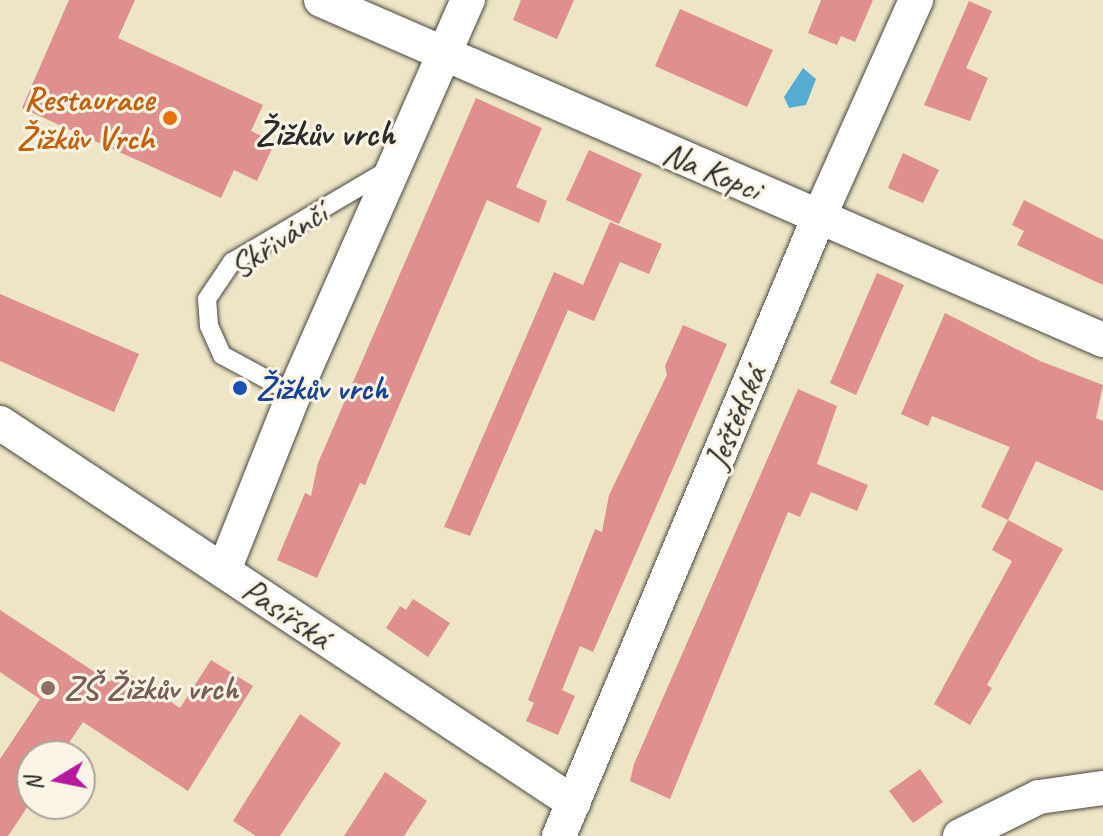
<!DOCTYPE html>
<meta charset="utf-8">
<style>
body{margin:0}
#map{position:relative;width:1103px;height:836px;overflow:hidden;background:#ede5c5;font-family:Caveat,sans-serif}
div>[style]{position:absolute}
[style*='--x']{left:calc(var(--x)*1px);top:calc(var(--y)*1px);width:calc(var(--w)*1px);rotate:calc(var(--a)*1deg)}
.water>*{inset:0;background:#55acd2}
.building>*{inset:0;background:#de8f8e}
.roads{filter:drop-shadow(0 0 2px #484742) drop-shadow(0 0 2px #484742)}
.lane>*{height:18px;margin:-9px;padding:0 9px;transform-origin:9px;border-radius:9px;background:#fff}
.street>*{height:34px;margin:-17px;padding:0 17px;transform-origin:17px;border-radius:17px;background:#fff}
.dots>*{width:22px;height:22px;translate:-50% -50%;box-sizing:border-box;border:4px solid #fcf5e5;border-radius:50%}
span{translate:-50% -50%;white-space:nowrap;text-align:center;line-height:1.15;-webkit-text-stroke:6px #fcf5e5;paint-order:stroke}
.food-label{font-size:34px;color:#c56008;font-weight:700}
.right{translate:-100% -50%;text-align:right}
.street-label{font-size:34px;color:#2b2b2b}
.transit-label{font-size:34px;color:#164399;font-weight:700}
.left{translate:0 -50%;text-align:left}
.education-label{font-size:34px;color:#785e54;font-weight:700}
.neighbourhood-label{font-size:36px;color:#2b2b2b;font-weight:700}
.north{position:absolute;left:16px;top:740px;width:80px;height:80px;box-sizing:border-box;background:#fcf5e5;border:2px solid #a8a49b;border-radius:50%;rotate:260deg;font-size:22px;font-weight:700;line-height:32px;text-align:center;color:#2b2b2b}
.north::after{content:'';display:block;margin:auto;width:28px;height:36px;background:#b5179e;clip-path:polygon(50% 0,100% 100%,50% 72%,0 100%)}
</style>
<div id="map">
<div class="water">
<div style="clip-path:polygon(803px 68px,816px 79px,806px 105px,789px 108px,784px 97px)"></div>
</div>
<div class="building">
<div style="clip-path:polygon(69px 0,135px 0,118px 38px,263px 105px,251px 131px,275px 142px,257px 181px,234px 170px,221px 198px,22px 108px)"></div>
<div style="clip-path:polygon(521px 0,574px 0,557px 39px,513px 20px)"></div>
<div style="clip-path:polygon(821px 0,873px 0,855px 42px,841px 36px,837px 45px,808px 33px)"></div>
<div style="clip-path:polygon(969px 1px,992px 11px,966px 68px,988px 78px,970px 121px,924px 105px)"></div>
<div style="clip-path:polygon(680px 9px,773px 50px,747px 107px,655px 66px)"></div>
<div style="clip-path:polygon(476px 98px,542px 128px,516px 187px,547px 201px,539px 223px,487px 200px,365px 485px,360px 483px,317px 578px,277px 560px,305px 493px,311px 496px,318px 463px)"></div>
<div style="clip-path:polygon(589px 150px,642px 174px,619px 224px,566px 200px)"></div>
<div style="clip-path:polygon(903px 153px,939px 170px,923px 203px,888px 188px)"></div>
<div style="clip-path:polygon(1024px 200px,1103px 240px,1103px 285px,1017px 245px,1024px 231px,1012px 225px)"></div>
<div style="clip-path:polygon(610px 222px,662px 244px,649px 274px,620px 262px,594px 321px,568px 310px,470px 536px,444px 527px,554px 272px,583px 285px)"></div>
<div style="clip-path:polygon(877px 273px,904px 285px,856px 395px,830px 383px)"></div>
<div style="clip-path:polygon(0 294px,139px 354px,114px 412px,0 361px)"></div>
<div style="clip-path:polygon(945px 313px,1040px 361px,1103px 385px,1096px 418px,1103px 421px,1103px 491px,1036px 461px,1008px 520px,981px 507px,1010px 447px,932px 416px,928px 426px,901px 414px)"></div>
<div style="clip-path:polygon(683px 325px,727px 344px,593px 652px,580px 646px,562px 690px,575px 696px,558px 735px,526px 721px,534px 703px,528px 700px,595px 529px,602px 532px,609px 495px,667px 375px,665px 366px)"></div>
<div style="clip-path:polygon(798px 389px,837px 406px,817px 464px,868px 485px,857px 511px,811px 492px,800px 517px,788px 512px,670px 799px,630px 781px,634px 764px)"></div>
<div style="clip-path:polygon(1008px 520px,1063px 549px,987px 685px,992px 688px,970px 725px,934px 704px,1012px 561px,992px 550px)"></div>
<div style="clip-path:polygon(413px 599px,450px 623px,428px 657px,386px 628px,400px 606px,406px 610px)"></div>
<div style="clip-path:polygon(0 610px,110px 682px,120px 668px,180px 708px,211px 660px,253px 686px,188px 791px,83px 722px,60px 756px,32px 756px,32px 800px,8px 836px,0 836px,0 759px,40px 699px,0 672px)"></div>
<div style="clip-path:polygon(300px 714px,341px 743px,280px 836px,256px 836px,233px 821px)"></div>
<div style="clip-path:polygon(920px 769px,943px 802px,913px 823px,889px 791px)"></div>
<div style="clip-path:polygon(385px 772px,427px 801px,404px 836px,344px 836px)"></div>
</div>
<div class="roads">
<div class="lane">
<div style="--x:294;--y:394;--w:82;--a:-151.6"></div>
<div style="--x:222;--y:355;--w:32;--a:-114"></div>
<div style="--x:209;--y:326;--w:27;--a:-94"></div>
<div style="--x:207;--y:299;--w:45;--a:-56"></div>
<div style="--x:232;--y:262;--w:183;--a:-30.5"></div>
</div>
<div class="street">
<div style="--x:321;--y:0;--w:853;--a:23.5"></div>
<div style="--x:0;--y:423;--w:688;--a:33.51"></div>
<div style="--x:224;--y:570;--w:189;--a:-68.3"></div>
<div style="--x:294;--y:394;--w:431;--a:-66.2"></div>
<div style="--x:559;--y:836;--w:671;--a:-67.22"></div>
<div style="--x:819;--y:217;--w:238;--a:-65.9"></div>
<div style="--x:960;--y:836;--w:88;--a:-26.3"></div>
<div style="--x:1039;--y:797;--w:65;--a:-8"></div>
</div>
</div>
<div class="dots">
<div style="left:170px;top:118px;background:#e8710a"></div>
<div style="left:240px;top:388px;background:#1a4fb4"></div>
<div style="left:48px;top:688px;background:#8d6e63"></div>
</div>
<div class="food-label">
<span class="right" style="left:154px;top:118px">Restaurace<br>Žižkův Vrch</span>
</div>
<div class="street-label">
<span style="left:712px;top:171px;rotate:23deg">Na Kopci</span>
<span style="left:278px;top:240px;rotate:-34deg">Skřivánčí</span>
<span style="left:735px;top:417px;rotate:-67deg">Ještědská</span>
<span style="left:287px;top:613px;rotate:34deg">Pasířská</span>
</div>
<div class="transit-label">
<span class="left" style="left:256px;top:388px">Žižkův vrch</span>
</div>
<div class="education-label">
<span class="left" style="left:64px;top:688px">ZŠ Žižkův vrch</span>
</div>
<div class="neighbourhood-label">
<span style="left:325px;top:134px">Žižkův vrch</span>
</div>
<div class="north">N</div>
</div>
